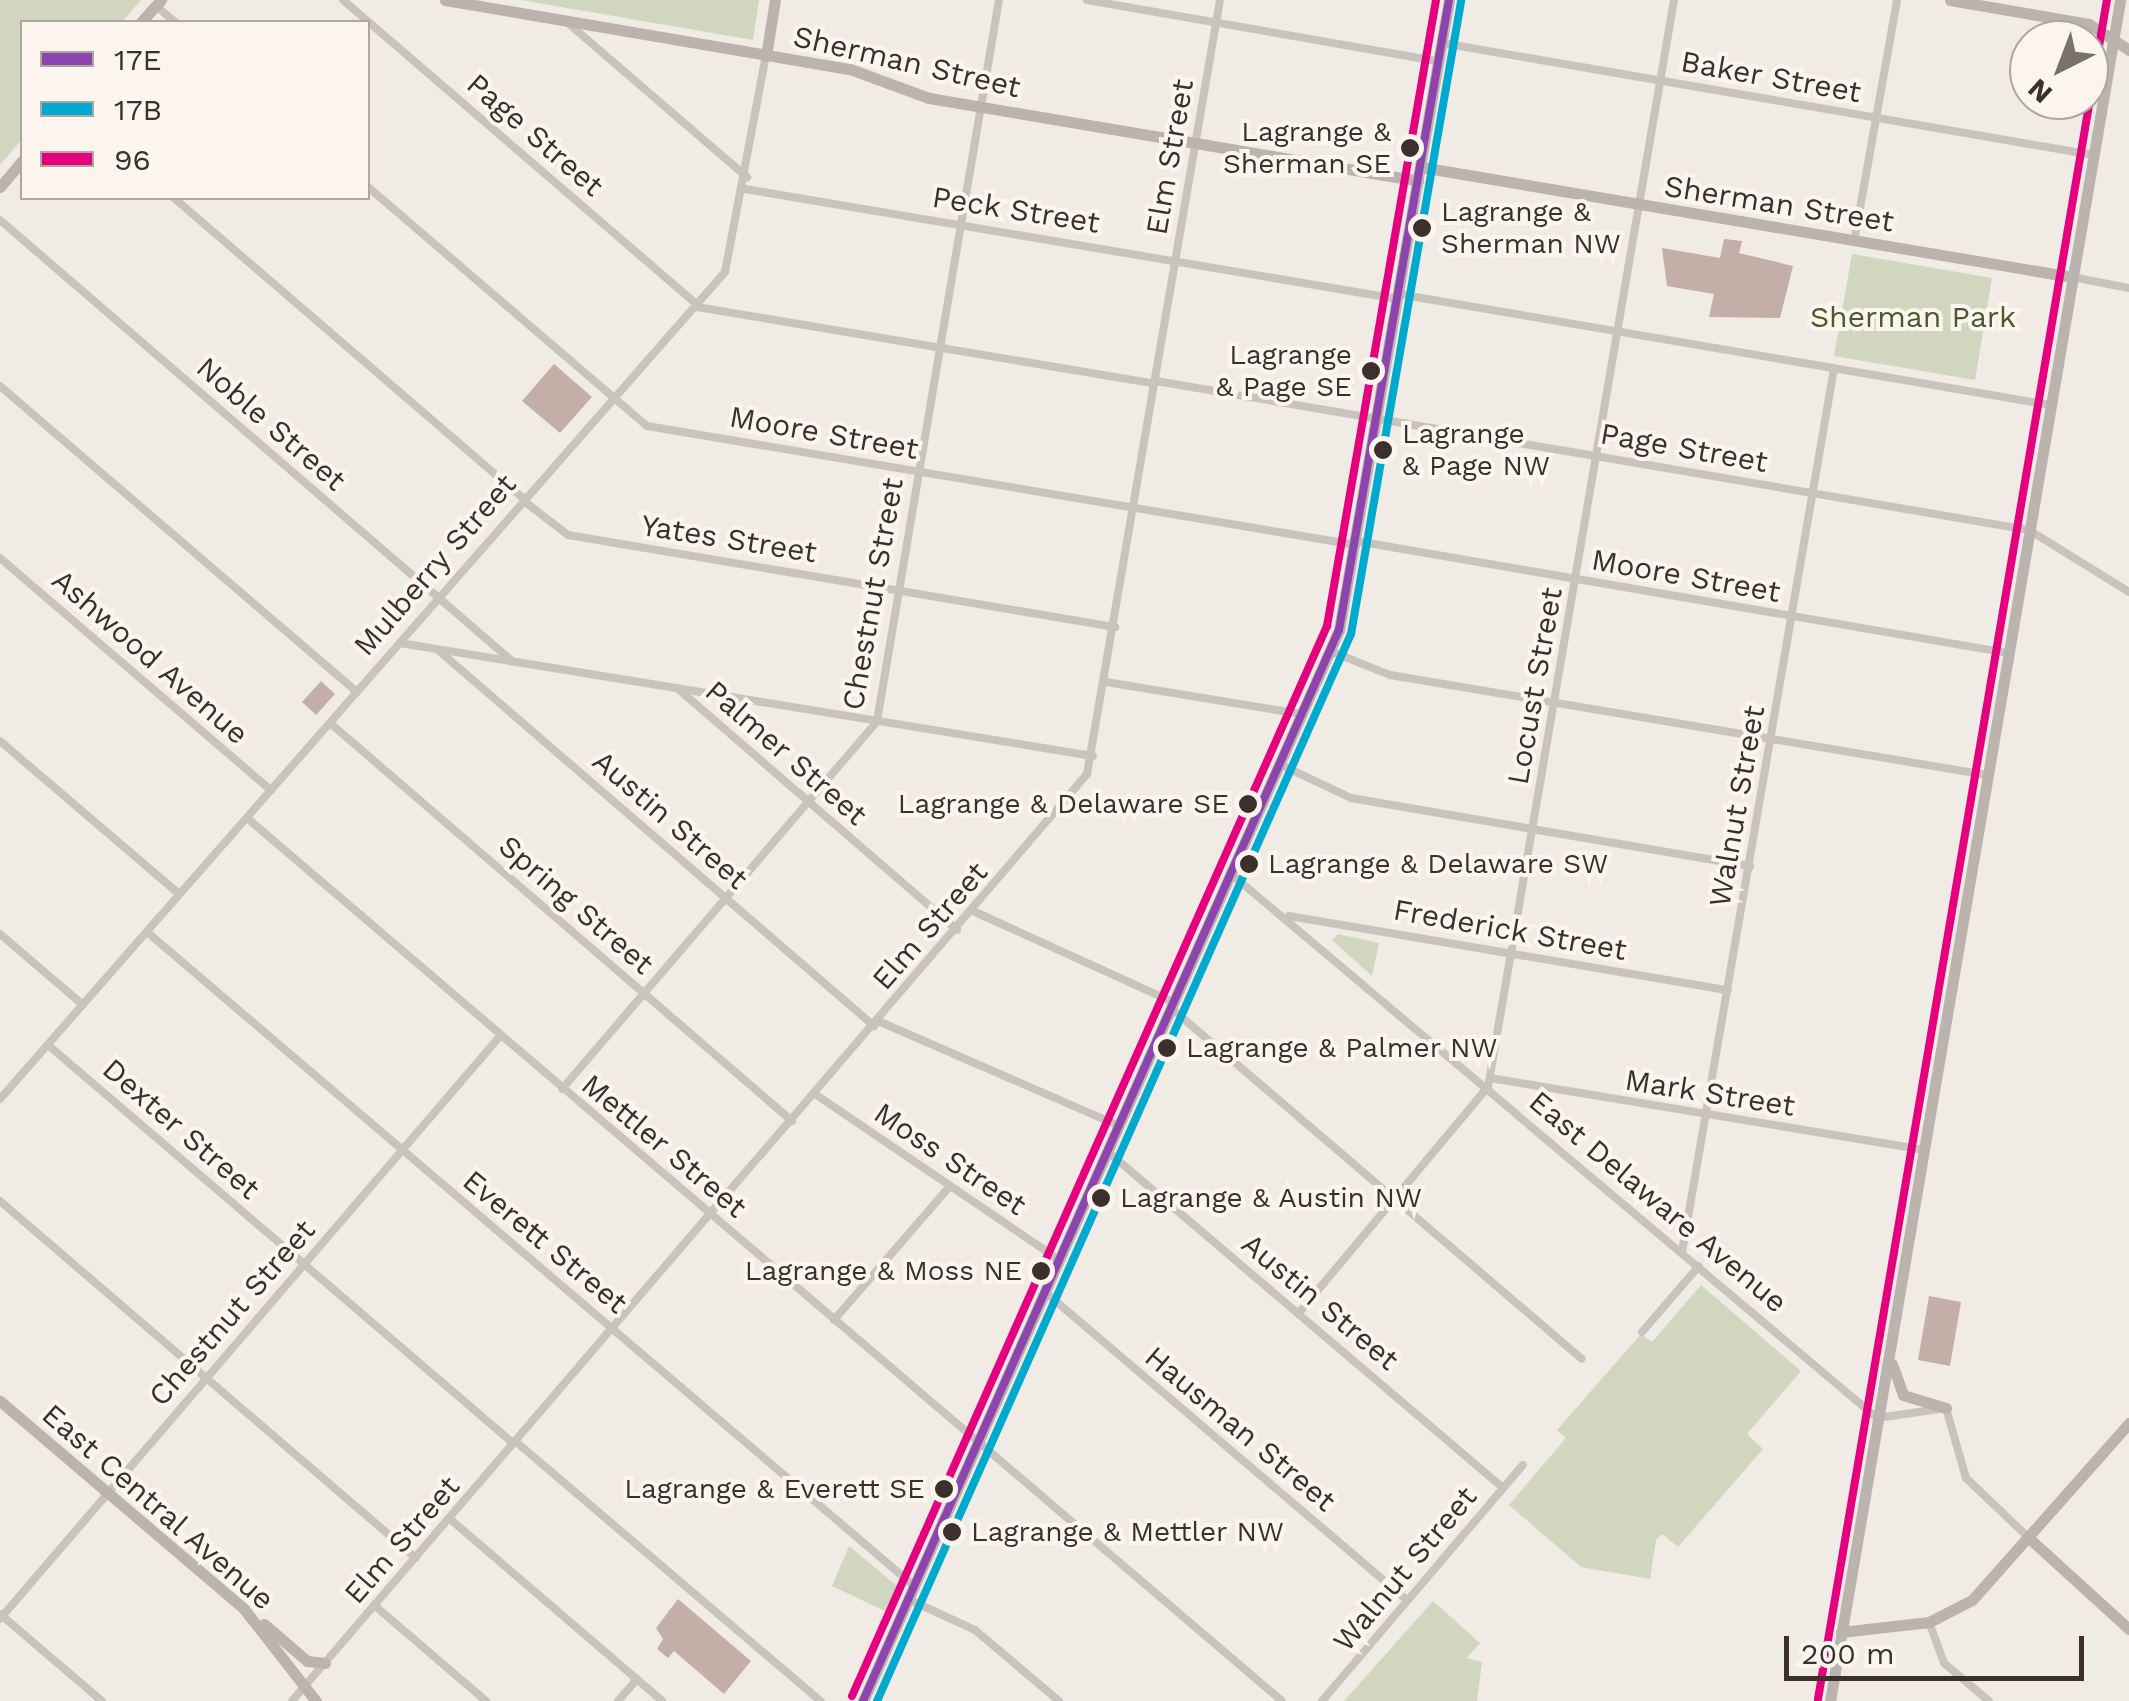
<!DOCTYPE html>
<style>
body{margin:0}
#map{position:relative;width:2129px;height:1701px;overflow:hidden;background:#f0ebe5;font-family:"Work Sans",sans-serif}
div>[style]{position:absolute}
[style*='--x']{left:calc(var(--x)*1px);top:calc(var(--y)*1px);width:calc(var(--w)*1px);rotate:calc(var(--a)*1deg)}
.green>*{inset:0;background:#d1d6bf}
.building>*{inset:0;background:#c3afa7}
.street>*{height:8px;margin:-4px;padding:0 4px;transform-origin:4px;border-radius:4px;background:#c9c3be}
.secondary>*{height:11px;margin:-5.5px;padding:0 5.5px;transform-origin:5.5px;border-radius:5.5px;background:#bab3ae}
.bus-1>*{height:8px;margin:-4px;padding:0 4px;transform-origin:4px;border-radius:4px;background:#8e44ad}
.bus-2>*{height:8px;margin:-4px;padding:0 4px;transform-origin:4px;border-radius:4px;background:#00a9ce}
.bus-3>*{height:8px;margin:-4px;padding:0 4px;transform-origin:4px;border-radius:4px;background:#e5007d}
.dots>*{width:28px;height:28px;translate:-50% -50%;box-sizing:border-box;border:5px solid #fbf5ee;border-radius:50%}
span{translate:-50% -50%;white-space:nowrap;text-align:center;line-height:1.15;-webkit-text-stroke:8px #fbf5ee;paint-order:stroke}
.bus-label{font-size:28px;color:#3b302b}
.right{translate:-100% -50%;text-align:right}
.left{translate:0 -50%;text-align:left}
.street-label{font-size:30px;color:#3b302b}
.park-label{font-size:30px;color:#4a5a2e}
.legend{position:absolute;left:20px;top:20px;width:350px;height:180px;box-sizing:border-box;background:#fbf5ee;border:2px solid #aea6a0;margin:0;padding:12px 18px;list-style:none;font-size:30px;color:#3b302b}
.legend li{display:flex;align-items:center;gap:20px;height:50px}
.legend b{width:50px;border:2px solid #aea6a0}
.north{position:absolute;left:2009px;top:20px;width:100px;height:100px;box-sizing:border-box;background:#fbf5ee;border:2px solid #aea6a0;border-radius:50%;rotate:222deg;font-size:28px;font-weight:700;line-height:40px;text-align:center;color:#3b302b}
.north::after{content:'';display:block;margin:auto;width:35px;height:45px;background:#7a716c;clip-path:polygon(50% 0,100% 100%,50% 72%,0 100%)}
.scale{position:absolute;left:1784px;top:1636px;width:300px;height:45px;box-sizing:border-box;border:5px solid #3b302b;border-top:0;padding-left:12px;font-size:30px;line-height:35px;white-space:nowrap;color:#3b302b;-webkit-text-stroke:8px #fbf5ee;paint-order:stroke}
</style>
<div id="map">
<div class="green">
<div style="clip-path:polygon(0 0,141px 0,122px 22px,22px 22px,22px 139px,0 165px)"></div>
<div style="clip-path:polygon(521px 0,759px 0,753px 40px)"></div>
<div style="clip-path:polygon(1852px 254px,1992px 278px,1975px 380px,1834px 356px)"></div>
<div style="clip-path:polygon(1338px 934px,1379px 943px,1372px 976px,1332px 940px)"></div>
<div style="clip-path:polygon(1701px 1285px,1801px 1371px,1747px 1434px,1763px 1449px,1678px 1547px,1662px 1534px,1656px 1540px,1650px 1579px,1581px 1567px,1509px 1505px,1566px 1438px,1557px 1430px,1641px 1334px,1652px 1342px)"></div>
<div style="clip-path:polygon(849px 1546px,898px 1587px,887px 1612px,832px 1586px)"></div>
<div style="clip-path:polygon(1433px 1601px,1480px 1643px,1467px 1658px,1482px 1662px,1477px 1701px,1344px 1701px)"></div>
</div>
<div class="building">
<div style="clip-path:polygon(1724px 239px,1742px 241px,1739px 253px,1793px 266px,1780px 318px,1709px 317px,1714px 294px,1667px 286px,1662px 248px,1720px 258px)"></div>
<div style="clip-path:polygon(554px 364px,592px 397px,560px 433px,522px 401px)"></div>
<div style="clip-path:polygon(321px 681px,335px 694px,316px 715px,302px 702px)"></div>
<div style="clip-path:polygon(1929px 1296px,1961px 1302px,1950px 1366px,1918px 1360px)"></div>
<div style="clip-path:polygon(678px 1599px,751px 1661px,724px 1694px,674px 1651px,668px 1658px,657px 1649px,663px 1639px,656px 1628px)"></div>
</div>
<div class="street">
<div style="--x:343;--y:0;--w:468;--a:40.7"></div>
<div style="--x:1087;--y:0;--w:356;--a:9.9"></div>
<div style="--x:156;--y:6;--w:25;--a:40"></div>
<div style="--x:569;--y:24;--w:235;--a:40.7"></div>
<div style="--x:1442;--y:43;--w:661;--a:9.76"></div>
<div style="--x:368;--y:187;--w:367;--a:40.6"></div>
<div style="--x:647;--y:426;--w:719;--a:9.53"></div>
<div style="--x:745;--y:189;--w:662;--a:9.56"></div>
<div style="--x:174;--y:198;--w:464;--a:40.7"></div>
<div style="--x:0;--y:220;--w:676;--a:40.74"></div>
<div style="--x:1854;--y:242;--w:246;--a:-79.9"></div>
<div style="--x:2072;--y:277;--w:58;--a:10.9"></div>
<div style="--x:1398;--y:294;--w:661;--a:9.66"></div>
<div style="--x:697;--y:307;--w:464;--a:9.5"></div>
<div style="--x:1156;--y:381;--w:886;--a:9.69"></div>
<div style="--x:2029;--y:530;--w:118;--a:31.8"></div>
<div style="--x:0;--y:386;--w:470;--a:40.6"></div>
<div style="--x:525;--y:502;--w:54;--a:37.5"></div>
<div style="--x:568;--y:535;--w:555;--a:9.55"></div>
<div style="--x:1356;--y:541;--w:662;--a:9.75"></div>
<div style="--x:0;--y:558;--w:357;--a:40.6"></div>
<div style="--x:400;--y:643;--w:702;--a:9.26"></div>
<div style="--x:438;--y:650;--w:576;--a:40.77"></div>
<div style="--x:1330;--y:651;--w:65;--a:21.8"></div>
<div style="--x:1390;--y:675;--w:605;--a:9.51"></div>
<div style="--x:1106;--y:682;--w:199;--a:9.3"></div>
<div style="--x:677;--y:688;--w:370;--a:40.8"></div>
<div style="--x:330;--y:723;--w:610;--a:40.74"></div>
<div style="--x:0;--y:741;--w:235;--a:40.5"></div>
<div style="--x:1279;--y:764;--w:80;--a:25.3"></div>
<div style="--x:1351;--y:798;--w:405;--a:9.7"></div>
<div style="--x:247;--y:818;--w:1360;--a:40.47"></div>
<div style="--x:1230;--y:873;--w:846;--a:40.11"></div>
<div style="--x:1877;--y:1418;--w:70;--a:-8.2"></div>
<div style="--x:1946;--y:1408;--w:73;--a:74.1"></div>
<div style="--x:1966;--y:1478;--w:88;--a:43.6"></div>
<div style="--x:973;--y:911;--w:220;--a:24.5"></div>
<div style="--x:1289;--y:916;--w:445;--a:9.6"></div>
<div style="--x:147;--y:932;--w:1008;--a:40.45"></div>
<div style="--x:0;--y:934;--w:109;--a:40.5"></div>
<div style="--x:1171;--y:1008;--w:540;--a:40.5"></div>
<div style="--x:878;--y:1021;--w:263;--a:23.5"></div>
<div style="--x:48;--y:1045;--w:612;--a:40.56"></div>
<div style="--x:1490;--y:1078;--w:439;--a:9.4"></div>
<div style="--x:562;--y:1089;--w:484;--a:-49.4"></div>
<div style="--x:877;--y:721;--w:731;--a:-80.4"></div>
<div style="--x:815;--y:1094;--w:295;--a:34.2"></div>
<div style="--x:0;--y:1099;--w:1100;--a:-48.76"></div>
<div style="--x:725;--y:272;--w:220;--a:-79.3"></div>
<div style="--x:1107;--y:1151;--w:519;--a:40.39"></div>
<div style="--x:0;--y:1201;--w:548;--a:40.64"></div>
<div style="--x:1682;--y:1252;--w:897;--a:-80.24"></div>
<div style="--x:1045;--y:1292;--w:475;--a:40.4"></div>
<div style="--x:1298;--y:1314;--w:296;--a:-50.1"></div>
<div style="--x:1488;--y:1087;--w:1103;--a:-80.29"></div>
<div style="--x:834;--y:1320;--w:177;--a:-49.1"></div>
<div style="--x:1642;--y:1332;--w:87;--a:-49.2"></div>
<div style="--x:515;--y:1441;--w:402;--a:40.4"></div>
<div style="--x:450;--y:1519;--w:279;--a:40.6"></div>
<div style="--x:908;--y:1599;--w:74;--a:24.8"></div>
<div style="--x:975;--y:1630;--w:110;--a:40.2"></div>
<div style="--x:374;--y:1605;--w:148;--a:40.6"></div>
<div style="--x:0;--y:1614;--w:134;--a:40.5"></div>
<div style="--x:0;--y:1619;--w:768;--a:-49.38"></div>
<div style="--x:1929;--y:1622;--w:44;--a:69.9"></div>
<div style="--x:1944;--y:1663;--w:59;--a:40.2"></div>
<div style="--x:292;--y:1701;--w:1221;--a:-49.38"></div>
<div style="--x:1087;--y:774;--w:785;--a:-80.25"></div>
<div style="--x:618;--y:1701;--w:29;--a:-49"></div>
<div style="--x:1322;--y:1701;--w:310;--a:-49.6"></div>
</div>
<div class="secondary">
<div style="--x:445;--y:0;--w:411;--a:9.7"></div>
<div style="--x:850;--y:69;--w:84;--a:20.2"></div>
<div style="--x:929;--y:98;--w:496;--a:9.6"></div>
<div style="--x:1950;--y:0;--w:141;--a:9.8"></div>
<div style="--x:2089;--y:24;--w:48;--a:33"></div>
<div style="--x:141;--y:22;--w:30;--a:-48"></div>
<div style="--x:766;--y:56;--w:57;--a:-80.9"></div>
<div style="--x:1421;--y:167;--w:660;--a:9.59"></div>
<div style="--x:0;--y:187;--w:34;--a:-50"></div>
<div style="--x:1892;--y:1364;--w:33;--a:70"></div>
<div style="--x:1903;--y:1395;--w:45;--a:16.8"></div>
<div style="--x:0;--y:1401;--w:321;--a:40.4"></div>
<div style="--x:244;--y:1609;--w:117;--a:52"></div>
<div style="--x:2030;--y:1539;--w:134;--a:42.3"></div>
<div style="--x:264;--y:1624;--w:57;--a:40.7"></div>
<div style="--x:307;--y:1661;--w:18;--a:6"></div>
<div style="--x:1841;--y:1632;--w:89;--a:-6.5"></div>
<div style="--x:1929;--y:1622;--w:48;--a:-27.1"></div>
<div style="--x:1972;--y:1600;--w:237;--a:-48.4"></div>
<div style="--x:863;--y:1701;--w:1172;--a:-66.04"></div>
<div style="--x:1339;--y:630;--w:640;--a:-80.1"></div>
<div style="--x:1830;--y:1701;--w:1726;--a:-80.32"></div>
</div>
<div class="bus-1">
<div style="--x:863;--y:1701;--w:1172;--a:-66.04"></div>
<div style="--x:1339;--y:630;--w:640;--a:-80.1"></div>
</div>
<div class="bus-2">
<div style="--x:877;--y:1701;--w:1168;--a:-66.05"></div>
<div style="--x:1351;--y:634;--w:642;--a:-80.13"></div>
</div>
<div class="bus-3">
<div style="--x:852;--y:1696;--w:1171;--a:-66.06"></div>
<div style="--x:1327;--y:626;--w:635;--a:-80.12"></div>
<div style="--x:1818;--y:1699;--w:1723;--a:-80.35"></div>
</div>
<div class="dots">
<div style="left:1410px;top:148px;background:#3b302b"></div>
<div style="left:1422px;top:228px;background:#3b302b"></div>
<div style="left:1371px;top:371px;background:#3b302b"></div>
<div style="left:1383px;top:450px;background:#3b302b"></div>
<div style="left:1248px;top:804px;background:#3b302b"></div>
<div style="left:1249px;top:864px;background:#3b302b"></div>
<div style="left:1167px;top:1048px;background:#3b302b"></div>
<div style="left:1101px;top:1198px;background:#3b302b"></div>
<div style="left:1041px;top:1271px;background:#3b302b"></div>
<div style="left:944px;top:1489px;background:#3b302b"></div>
<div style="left:952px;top:1532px;background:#3b302b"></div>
</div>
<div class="bus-label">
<span class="right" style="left:1391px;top:148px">Lagrange &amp;<br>Sherman SE</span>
<span class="left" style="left:1441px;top:228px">Lagrange &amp;<br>Sherman NW</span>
<span class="right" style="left:1352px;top:371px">Lagrange<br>&amp; Page SE</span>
<span class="left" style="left:1402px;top:450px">Lagrange<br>&amp; Page NW</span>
<span class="right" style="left:1229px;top:804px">Lagrange &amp; Delaware SE</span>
<span class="left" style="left:1268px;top:864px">Lagrange &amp; Delaware SW</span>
<span class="left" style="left:1186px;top:1048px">Lagrange &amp; Palmer NW</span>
<span class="left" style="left:1120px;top:1198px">Lagrange &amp; Austin NW</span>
<span class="right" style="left:1022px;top:1271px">Lagrange &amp; Moss NE</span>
<span class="right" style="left:925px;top:1489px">Lagrange &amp; Everett SE</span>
<span class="left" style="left:971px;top:1532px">Lagrange &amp; Mettler NW</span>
</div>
<div class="street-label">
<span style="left:907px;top:62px;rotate:13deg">Sherman Street</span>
<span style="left:1771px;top:77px;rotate:10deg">Baker Street</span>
<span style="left:535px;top:135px;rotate:41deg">Page Street</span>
<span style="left:1170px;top:157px;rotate:-80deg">Elm Street</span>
<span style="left:1779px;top:204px;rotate:9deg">Sherman Street</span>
<span style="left:1016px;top:210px;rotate:9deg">Peck Street</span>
<span style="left:271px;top:424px;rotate:41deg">Noble Street</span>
<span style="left:824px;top:433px;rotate:10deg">Moore Street</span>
<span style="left:1684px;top:448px;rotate:10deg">Page Street</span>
<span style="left:729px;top:539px;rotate:9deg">Yates Street</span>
<span style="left:435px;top:565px;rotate:-49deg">Mulberry Street</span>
<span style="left:1686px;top:576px;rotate:10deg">Moore Street</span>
<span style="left:873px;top:594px;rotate:-80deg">Chestnut Street</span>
<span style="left:150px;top:657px;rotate:41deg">Ashwood Avenue</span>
<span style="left:1535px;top:686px;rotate:-80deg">Locust Street</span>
<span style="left:786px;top:753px;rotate:41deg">Palmer Street</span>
<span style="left:1737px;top:806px;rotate:-80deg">Walnut Street</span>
<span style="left:670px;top:820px;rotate:41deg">Austin Street</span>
<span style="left:576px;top:905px;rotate:41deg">Spring Street</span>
<span style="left:930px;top:926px;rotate:-49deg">Elm Street</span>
<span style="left:1510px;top:930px;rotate:10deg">Frederick Street</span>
<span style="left:1710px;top:1093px;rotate:9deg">Mark Street</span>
<span style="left:181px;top:1129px;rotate:41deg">Dexter Street</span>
<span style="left:664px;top:1146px;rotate:40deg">Mettler Street</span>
<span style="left:950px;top:1159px;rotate:34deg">Moss Street</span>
<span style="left:1658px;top:1202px;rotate:40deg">East Delaware Avenue</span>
<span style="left:545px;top:1242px;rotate:40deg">Everett Street</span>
<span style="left:1320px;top:1302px;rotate:40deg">Austin Street</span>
<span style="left:232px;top:1313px;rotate:-49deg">Chestnut Street</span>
<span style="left:1240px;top:1429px;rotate:40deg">Hausman Street</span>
<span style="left:158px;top:1507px;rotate:41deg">East Central Avenue</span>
<span style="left:402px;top:1540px;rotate:-49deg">Elm Street</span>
<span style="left:1405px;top:1569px;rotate:-50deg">Walnut Street</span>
</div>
<div class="park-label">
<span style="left:1913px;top:317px">Sherman Park</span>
</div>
<ul class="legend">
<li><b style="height:12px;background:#8e44ad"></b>17E</li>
<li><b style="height:12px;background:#00a9ce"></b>17B</li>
<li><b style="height:12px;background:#e5007d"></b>96</li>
</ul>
<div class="north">N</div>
<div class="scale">200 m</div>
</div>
